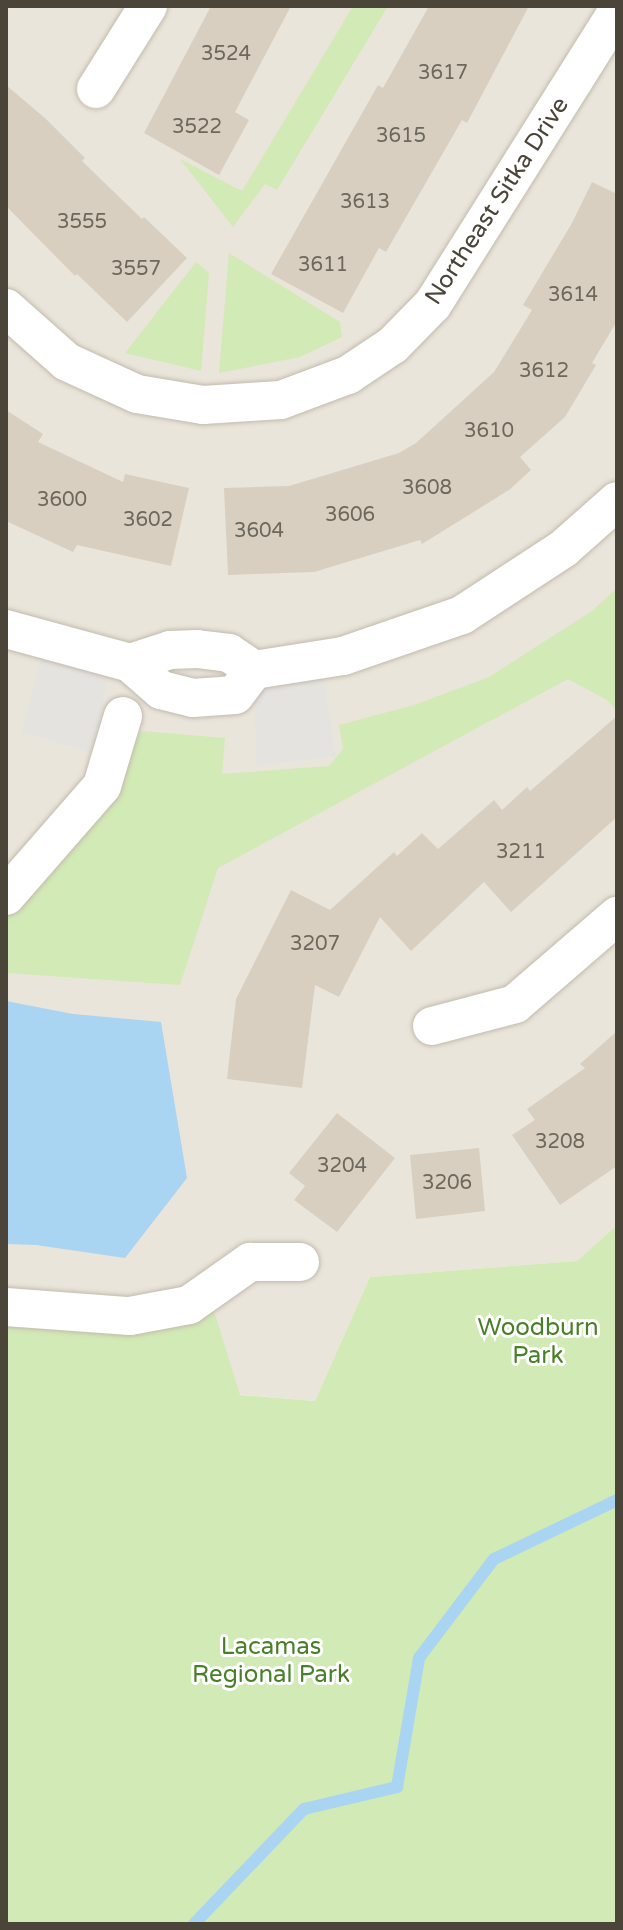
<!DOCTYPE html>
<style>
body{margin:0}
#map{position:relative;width:623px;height:1930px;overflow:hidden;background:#f6f3ec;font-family:"Varela Round",sans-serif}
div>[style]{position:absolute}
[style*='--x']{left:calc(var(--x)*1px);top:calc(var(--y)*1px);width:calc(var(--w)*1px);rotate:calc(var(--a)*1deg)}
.residential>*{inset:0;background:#eae5da}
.green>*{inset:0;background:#d2eab5}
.parking>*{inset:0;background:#e5e3e0}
.water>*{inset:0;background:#a9d4f2}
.stream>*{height:12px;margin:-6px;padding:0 6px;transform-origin:6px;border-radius:6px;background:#a9d4f2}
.building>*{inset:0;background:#d8cfc1}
.roads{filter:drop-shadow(0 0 2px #c2bbae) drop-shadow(0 0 2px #c2bbae)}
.minor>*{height:38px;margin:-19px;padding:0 19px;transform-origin:19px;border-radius:19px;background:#fff}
span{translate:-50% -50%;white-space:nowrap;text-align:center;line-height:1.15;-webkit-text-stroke:6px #fff;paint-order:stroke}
.number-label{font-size:20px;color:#6e675b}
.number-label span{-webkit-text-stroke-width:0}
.street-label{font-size:24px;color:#4b4439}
.park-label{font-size:24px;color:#4a7f2a}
.frame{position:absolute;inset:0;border:8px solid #4b4439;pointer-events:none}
</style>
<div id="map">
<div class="residential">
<div style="clip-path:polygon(6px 6px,617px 6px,617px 1225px,577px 1261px,370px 1277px,315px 1401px,6px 1375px)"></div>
</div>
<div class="green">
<div style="clip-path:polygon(353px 6px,388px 6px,277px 190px,265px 184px,233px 227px,180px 159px,242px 191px)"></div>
<div style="clip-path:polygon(229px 253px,340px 322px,342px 337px,300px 357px,219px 373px)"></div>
<div style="clip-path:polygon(196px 262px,209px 273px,201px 371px,125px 353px)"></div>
<div style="clip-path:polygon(617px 588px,617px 711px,607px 700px,568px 679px,218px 868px,180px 985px,6px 973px,6px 912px,87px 831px,141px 731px,225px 738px,222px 774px,329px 766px,343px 749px,339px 725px,414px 705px,489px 677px,592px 611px)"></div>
<div style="clip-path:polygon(617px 1225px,617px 1924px,6px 1924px,6px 1319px,129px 1327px,214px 1311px,240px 1395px,315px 1401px,370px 1277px,577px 1261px)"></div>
</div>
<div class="parking">
<div style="clip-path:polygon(45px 642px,112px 658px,92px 753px,22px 732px)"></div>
<div style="clip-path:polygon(321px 660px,336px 756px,256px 766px,254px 670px)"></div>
</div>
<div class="water">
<div style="clip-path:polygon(6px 1001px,73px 1014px,161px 1022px,187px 1178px,125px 1258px,36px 1245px,6px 1244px)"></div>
</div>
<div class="stream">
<div style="--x:194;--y:1924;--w:159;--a:-46.3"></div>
<div style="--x:304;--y:1809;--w:96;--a:-13.3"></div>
<div style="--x:397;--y:1787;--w:131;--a:-80.3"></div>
<div style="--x:419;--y:1658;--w:124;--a:-52.9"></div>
<div style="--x:494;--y:1559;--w:136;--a:-25.6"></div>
</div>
<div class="building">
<div style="clip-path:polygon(211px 6px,291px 6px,235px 112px,249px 120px,219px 175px,144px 133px)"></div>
<div style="clip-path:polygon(429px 6px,529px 6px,467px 123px,462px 120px,386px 252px,379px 248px,343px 313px,271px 274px,378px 85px,383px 88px)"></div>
<div style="clip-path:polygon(6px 85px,46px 119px,85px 158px,82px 161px,142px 219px,144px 217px,187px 258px,127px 322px,77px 274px,75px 276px,6px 206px)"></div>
<div style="clip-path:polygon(592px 182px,617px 194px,617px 321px,592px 363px,596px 365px,565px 417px,520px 457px,531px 470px,509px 490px,422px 544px,420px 540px,314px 572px,228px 575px,224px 488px,289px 486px,399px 453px,416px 443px,494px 372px,532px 310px,523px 305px,572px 223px)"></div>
<div style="clip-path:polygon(6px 410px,43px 434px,38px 442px,123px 482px,125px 474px,189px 488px,171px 566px,77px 545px,73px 552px,6px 521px)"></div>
<div style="clip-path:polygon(617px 716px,617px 817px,511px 912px,484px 882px,411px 951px,380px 917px,339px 997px,315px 985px,302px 1088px,227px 1079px,236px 999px,291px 890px,330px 910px,394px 852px,397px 856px,422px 833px,438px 849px,494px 800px,502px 810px,527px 787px,530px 791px)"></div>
<div style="clip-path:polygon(617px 1031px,617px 1166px,560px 1205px,512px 1135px,535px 1120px,527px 1109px,585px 1068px,580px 1064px)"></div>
<div style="clip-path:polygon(337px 1113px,395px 1158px,337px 1232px,294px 1200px,305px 1186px,289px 1173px)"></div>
<div style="clip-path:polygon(479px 1148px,485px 1211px,416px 1219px,410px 1155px)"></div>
</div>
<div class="roads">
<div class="minor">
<div style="--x:96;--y:89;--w:98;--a:-57.9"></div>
<div style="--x:6;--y:308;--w:81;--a:41.5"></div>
<div style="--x:67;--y:362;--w:77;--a:24.6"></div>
<div style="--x:137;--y:394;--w:67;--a:9.5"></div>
<div style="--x:203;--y:405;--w:78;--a:-3.7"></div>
<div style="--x:281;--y:400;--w:72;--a:-20.5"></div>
<div style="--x:348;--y:375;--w:54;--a:-33.7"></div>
<div style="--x:393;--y:345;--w:57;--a:-45.7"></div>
<div style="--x:433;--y:304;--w:345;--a:-57.8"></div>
<div style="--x:6;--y:629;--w:129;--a:15.3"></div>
<div style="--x:130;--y:663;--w:41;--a:41.1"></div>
<div style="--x:161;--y:690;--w:33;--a:14"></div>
<div style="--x:193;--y:698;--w:42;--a:-4.1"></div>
<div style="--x:235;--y:695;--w:31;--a:-53"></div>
<div style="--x:130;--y:663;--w:42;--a:-18"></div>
<div style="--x:170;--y:650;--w:27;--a:-2"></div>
<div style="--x:197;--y:649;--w:32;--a:7"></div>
<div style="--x:229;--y:653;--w:30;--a:34"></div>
<div style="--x:254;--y:670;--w:90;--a:-8.9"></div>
<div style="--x:343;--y:656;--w:126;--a:-19"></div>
<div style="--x:462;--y:615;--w:121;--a:-33.2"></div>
<div style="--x:563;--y:549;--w:72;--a:-41.6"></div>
<div style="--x:6;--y:896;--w:146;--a:-48.9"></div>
<div style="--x:102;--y:786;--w:73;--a:-73.3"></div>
<div style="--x:432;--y:1026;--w:86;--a:-14.8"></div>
<div style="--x:515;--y:1004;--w:135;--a:-40.8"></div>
<div style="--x:6;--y:1307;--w:124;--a:4.2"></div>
<div style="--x:130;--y:1316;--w:60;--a:-10.6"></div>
<div style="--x:189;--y:1305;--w:75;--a:-35.2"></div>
<div style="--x:250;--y:1262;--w:50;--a:0"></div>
</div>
</div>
<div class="number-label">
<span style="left:226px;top:54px">3524</span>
<span style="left:443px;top:73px">3617</span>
<span style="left:197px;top:127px">3522</span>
<span style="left:401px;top:136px">3615</span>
<span style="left:365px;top:202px">3613</span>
<span style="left:82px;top:222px">3555</span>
<span style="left:323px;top:265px">3611</span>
<span style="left:136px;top:269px">3557</span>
<span style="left:573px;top:295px">3614</span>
<span style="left:544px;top:371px">3612</span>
<span style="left:489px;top:431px">3610</span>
<span style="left:427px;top:488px">3608</span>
<span style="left:62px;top:500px">3600</span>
<span style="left:350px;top:515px">3606</span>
<span style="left:148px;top:520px">3602</span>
<span style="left:259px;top:531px">3604</span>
<span style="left:521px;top:852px">3211</span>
<span style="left:315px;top:944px">3207</span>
<span style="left:560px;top:1142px">3208</span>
<span style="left:342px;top:1166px">3204</span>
<span style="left:447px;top:1183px">3206</span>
</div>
<div class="street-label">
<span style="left:497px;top:201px;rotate:-57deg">Northeast Sitka Drive</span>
</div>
<div class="park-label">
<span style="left:538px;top:1342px">Woodburn<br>Park</span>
<span style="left:271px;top:1661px">Lacamas<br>Regional Park</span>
</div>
<div class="frame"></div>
</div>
